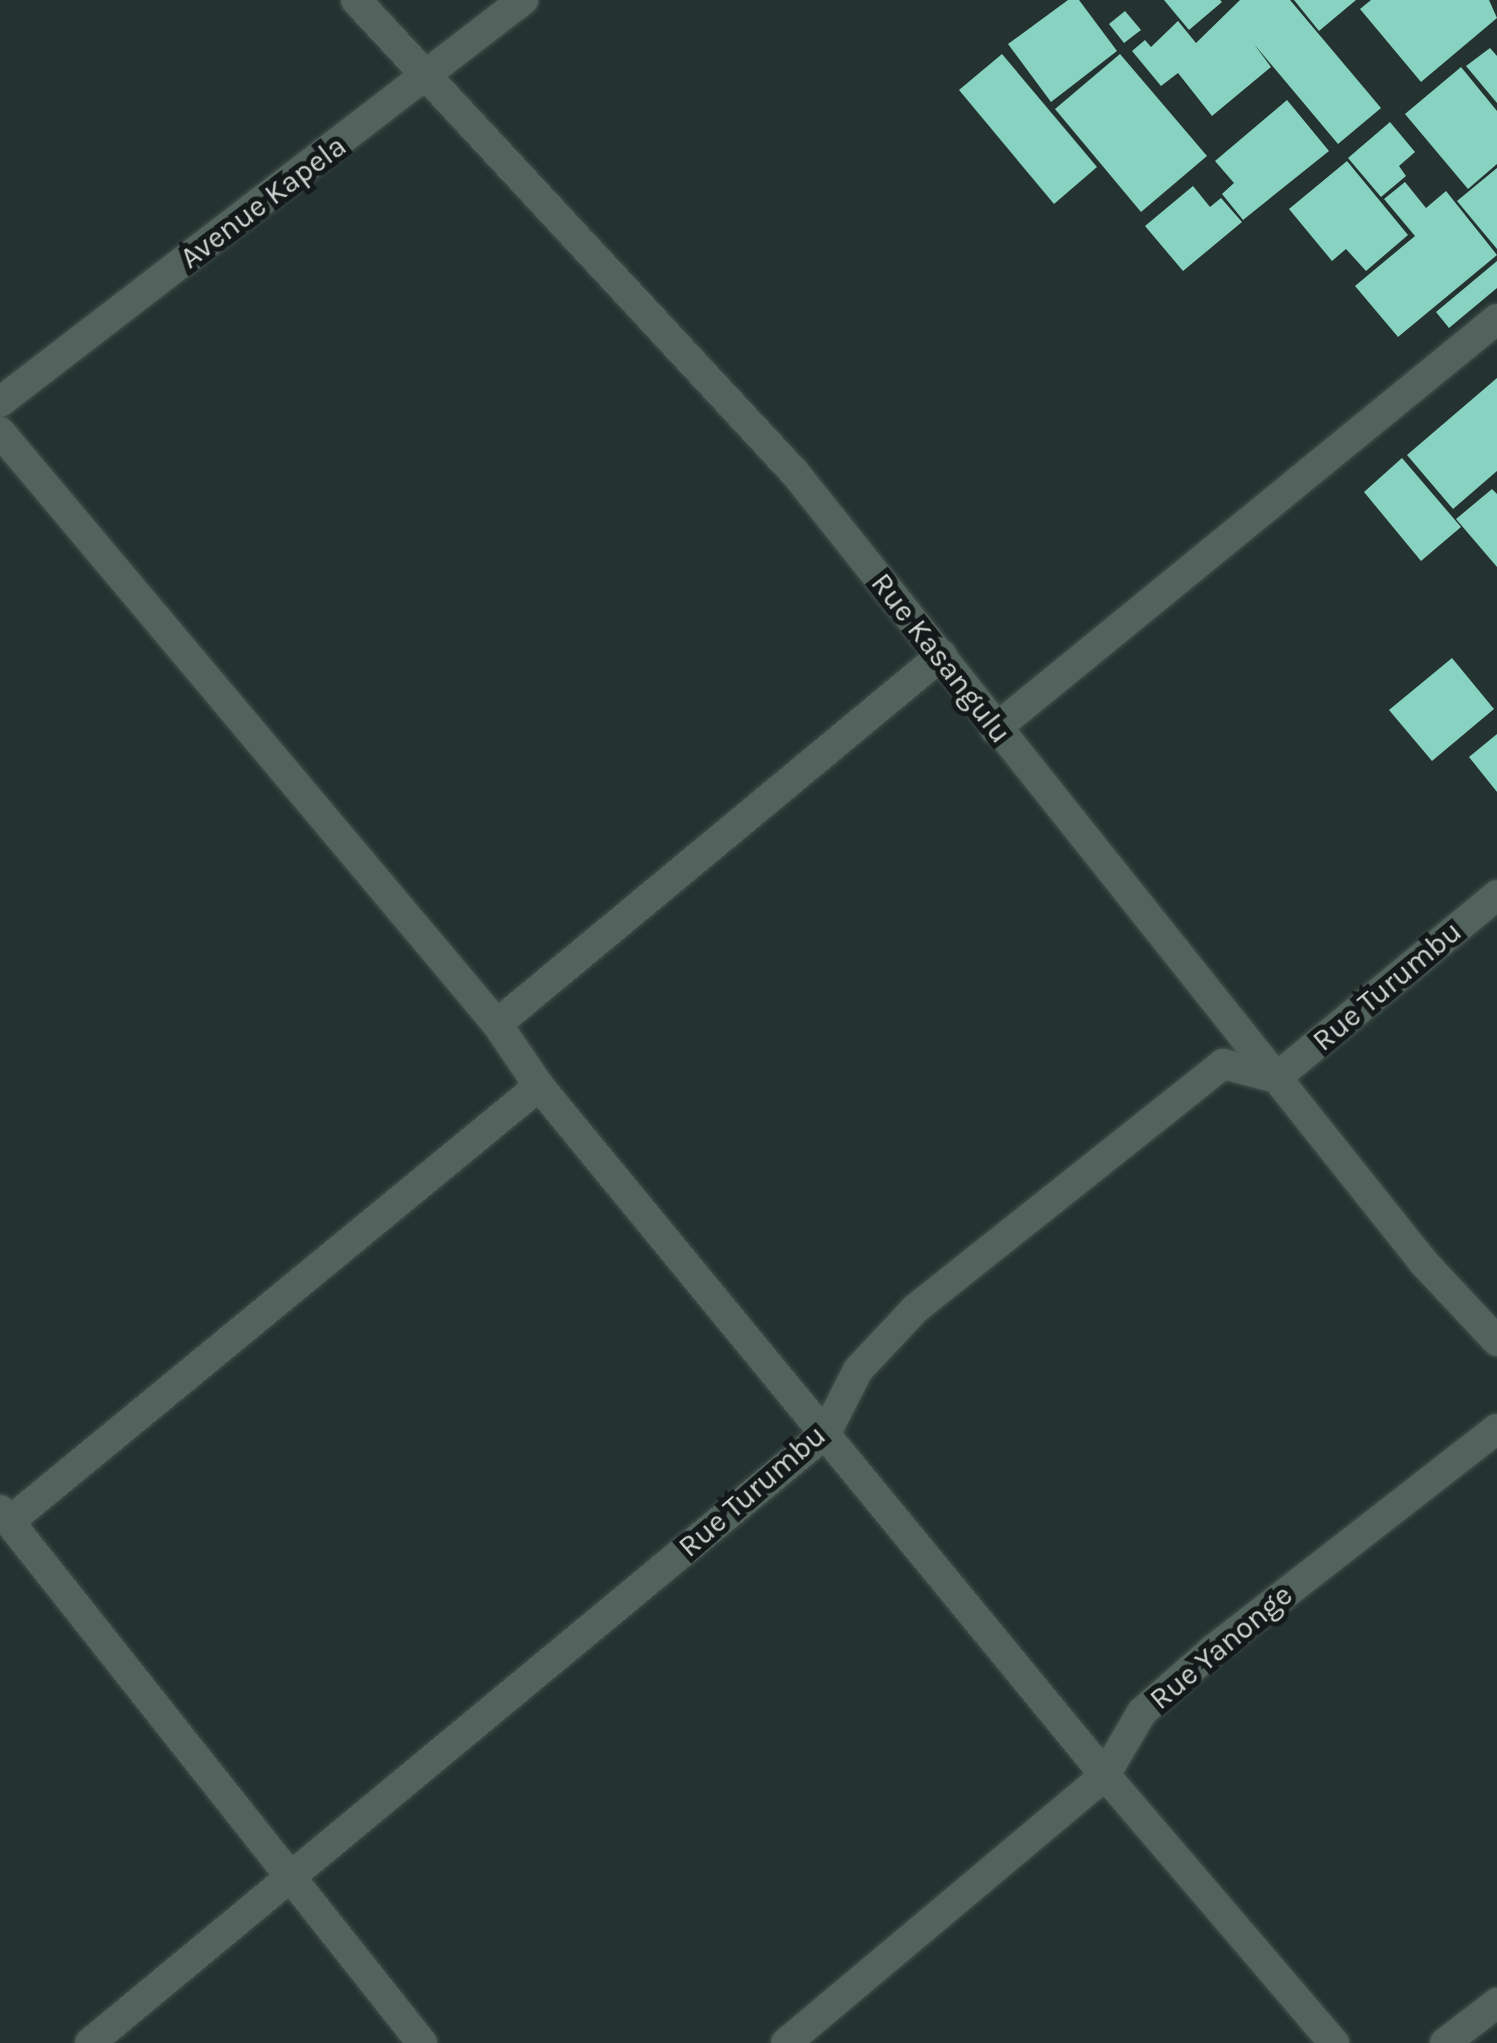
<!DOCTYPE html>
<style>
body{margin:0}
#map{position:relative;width:1497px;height:2043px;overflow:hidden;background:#253330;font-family:Karla,sans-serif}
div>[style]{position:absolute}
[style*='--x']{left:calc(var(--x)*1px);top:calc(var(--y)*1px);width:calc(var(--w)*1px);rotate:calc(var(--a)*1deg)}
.building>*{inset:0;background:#87d2c0}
.roads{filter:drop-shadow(0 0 2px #424f4c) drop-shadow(0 0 2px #424f4c)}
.street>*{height:30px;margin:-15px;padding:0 15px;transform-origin:15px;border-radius:15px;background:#52625d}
.secondary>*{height:30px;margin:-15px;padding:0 15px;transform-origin:15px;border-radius:15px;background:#52625d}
span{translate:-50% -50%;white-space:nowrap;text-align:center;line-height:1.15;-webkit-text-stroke:10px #131918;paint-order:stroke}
.street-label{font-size:30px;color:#ccd5d2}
</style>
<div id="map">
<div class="building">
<div style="clip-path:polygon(1068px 0,1079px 0,1117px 51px,1051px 102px,1008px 44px)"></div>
<div style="clip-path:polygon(1164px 0,1220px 0,1222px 2px,1189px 30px)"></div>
<div style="clip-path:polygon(1240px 0,1290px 0,1381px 108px,1338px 144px,1254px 44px,1271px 67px,1212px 116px,1178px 73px,1161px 86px,1132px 51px,1145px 40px,1151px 47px,1178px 21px,1196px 43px)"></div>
<div style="clip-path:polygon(1294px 0,1356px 0,1319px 31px)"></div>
<div style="clip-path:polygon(1371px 0,1489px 0,1497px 18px,1421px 82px,1360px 9px)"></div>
<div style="clip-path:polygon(1125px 11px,1141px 30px,1124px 43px,1109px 24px)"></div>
<div style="clip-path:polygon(1490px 48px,1497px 56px,1497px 103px,1466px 66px)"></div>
<div style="clip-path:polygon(1002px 54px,1097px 167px,1054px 204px,959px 90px)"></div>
<div style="clip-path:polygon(1120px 54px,1207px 156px,1141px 212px,1055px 109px)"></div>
<div style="clip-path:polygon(1461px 67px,1497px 111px,1497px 164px,1468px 189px,1405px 114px)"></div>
<div style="clip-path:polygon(1287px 100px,1329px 151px,1243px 220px,1222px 194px,1234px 183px,1215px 161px)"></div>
<div style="clip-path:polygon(1390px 122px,1415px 152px,1399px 166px,1406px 176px,1381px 197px,1348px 158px)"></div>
<div style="clip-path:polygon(1347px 161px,1408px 235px,1366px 271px,1346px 249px,1332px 261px,1289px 209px)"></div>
<div style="clip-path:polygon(1497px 168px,1497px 249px,1457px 201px)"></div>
<div style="clip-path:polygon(1405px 182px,1426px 208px,1446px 191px,1497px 255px,1398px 337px,1355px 286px,1415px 236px,1384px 199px)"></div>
<div style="clip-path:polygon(1193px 186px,1210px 207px,1221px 198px,1242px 222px,1183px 271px,1145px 226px)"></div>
<div style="clip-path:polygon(1497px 261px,1497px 288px,1449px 328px,1436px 312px)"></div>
<div style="clip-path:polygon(1497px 378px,1497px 471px,1453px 509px,1407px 455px)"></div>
<div style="clip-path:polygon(1402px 458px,1461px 527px,1421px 561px,1364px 492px)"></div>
<div style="clip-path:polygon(1492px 489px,1497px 494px,1497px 567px,1456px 519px)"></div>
<div style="clip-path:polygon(1452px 658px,1494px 709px,1432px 761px,1389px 710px)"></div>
<div style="clip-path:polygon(1497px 734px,1497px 792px,1469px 757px)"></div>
</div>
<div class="roads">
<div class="street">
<div style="--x:356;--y:0;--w:645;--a:47.14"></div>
<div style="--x:795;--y:473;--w:1010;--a:51.47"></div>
<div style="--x:1424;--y:1263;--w:107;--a:46.9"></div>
<div style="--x:0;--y:432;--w:773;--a:49.99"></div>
<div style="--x:497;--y:1024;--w:75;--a:55.9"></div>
<div style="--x:539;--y:1086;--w:892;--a:50.6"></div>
<div style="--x:1105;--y:1775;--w:353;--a:49.5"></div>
<div style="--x:995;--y:729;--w:648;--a:-39.24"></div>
<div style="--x:497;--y:1024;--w:578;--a:-39.67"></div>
<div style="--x:0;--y:1510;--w:680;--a:51.63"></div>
<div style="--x:10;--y:1521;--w:685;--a:-39.43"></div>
<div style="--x:90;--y:2043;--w:956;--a:-39.65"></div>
<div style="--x:826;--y:1433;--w:71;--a:-63.1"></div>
<div style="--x:858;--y:1370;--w:83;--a:-46.9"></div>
<div style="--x:915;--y:1309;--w:394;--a:-38.5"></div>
<div style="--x:1223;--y:1064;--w:55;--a:14.8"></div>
<div style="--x:1276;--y:1078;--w:287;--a:-39.6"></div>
<div style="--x:786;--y:2043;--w:417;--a:-40"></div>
<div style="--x:1105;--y:1775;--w:73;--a:-59.6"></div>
<div style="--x:1142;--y:1712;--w:96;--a:-41.2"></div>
<div style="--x:1214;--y:1649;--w:358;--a:-37.9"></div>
<div style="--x:1445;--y:2043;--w:66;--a:-37.6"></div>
</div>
<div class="secondary">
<div style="--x:0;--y:402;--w:660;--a:-37.55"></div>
</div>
</div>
<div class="street-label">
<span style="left:263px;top:202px;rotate:-37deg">Avenue Kapela</span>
<span style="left:941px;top:658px;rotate:52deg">Rue Kasangulu</span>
<span style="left:1387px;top:986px;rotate:-40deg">Rue Turumbu</span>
<span style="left:752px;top:1491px;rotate:-41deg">Rue Turumbu</span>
<span style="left:1221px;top:1647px;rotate:-40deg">Rue Yanonge</span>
</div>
</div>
